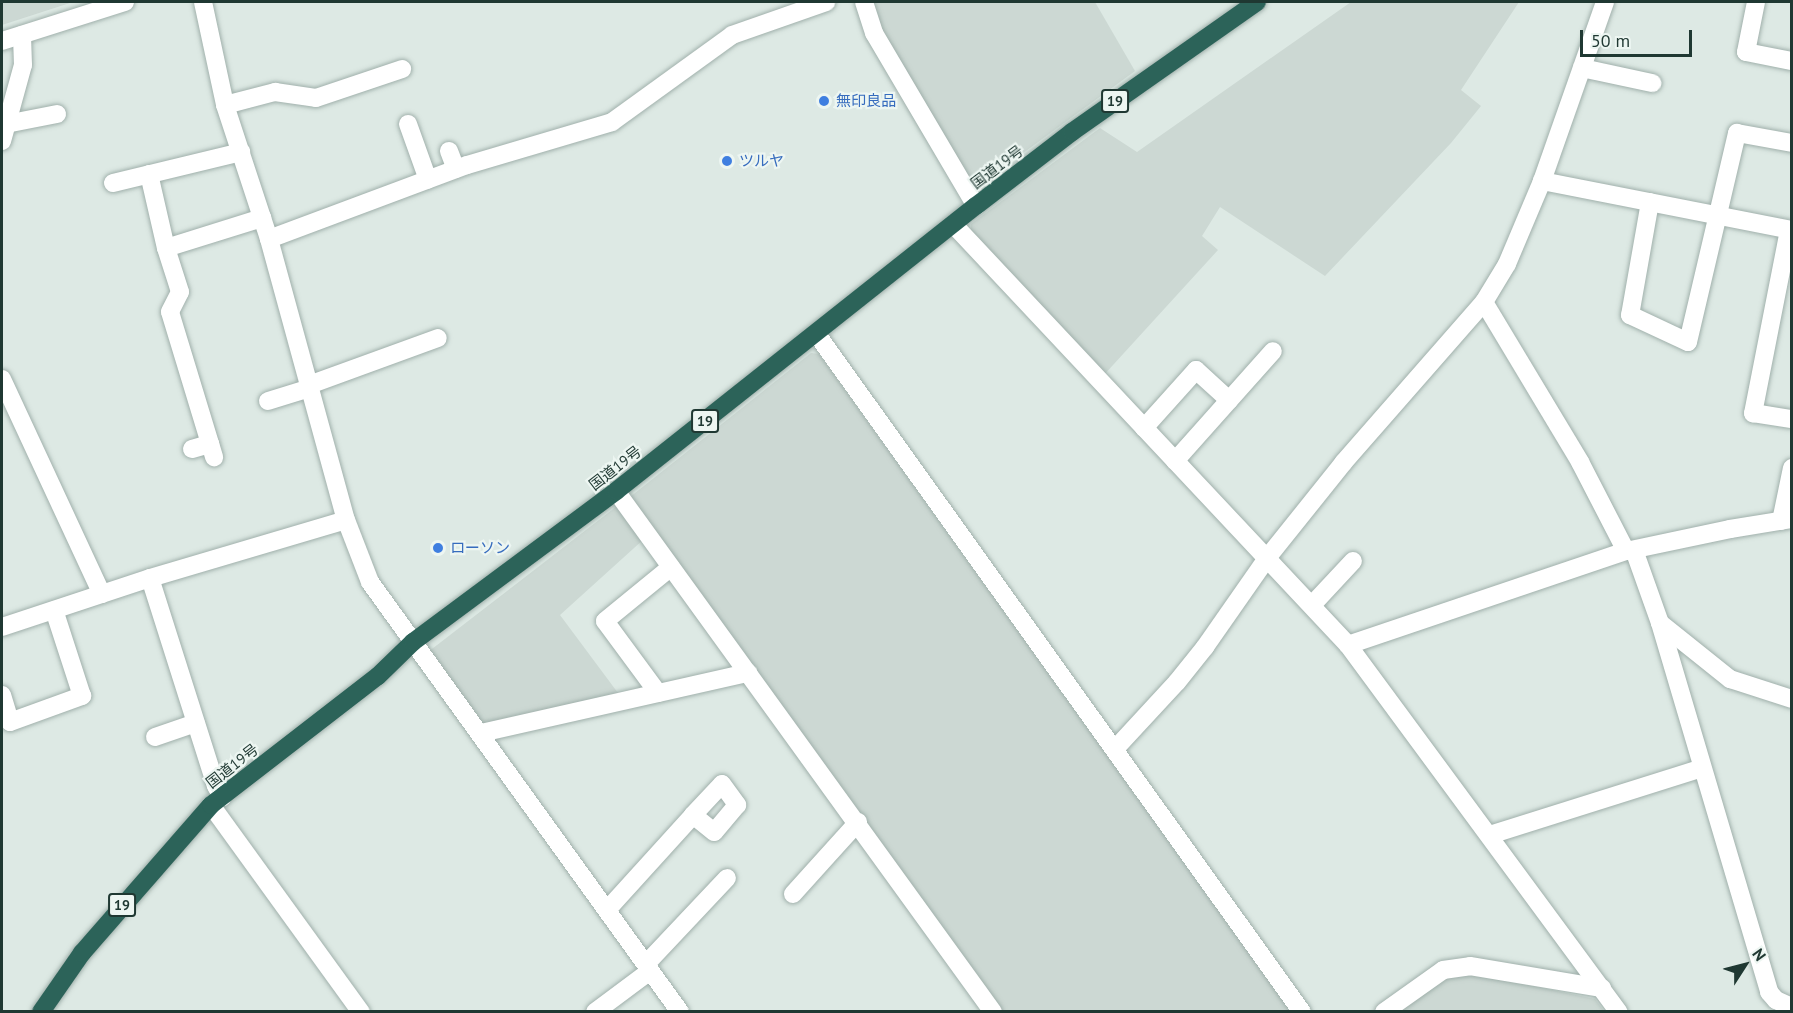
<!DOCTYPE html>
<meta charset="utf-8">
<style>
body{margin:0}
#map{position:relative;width:1793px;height:1013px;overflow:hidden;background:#dde9e4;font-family:"PT Sans","Noto Sans JP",sans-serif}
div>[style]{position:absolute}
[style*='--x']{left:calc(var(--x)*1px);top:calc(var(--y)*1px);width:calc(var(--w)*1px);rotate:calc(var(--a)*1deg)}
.built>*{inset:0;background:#ccd8d3}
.roads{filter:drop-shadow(0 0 2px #a0b0ab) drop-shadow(0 0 2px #a0b0ab)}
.street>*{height:18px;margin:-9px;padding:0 9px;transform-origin:9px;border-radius:9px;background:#fff}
.secondary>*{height:18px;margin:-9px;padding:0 9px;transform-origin:9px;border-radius:9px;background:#fff}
.highway>*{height:18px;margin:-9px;padding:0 9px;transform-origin:9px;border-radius:9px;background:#2c6359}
.dots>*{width:16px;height:16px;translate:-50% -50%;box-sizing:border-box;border:3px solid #edf6f2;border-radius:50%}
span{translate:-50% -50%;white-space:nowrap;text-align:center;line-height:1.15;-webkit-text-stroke:4.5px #edf6f2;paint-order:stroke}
.shield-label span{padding:2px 4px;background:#edf6f2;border:2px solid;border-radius:4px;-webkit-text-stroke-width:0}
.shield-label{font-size:14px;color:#1f3832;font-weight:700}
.shop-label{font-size:15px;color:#366cbe}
.left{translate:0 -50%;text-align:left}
.street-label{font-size:15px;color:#1f3832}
.frame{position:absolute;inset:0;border:3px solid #1f3832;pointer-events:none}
.north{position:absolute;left:1715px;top:935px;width:60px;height:60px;-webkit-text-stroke:4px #edf6f2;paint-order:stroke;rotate:54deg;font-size:16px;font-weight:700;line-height:24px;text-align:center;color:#1f3832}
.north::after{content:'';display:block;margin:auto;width:21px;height:27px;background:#1f3832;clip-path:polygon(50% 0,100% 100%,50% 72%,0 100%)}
.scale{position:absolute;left:1580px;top:30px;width:112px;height:27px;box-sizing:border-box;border:3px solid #1f3832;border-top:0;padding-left:8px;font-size:18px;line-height:21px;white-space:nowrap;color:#1f3832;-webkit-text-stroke:4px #edf6f2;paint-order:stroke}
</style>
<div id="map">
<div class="built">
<div style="clip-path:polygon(2px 2px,73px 2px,2px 25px)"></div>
<div style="clip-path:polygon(871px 2px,1095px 2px,1135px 71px,977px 187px,972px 184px,884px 40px)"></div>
<div style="clip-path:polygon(1351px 2px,1519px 2px,1461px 90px,1481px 106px,1451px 143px,1325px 276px,1220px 207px,1202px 236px,1218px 250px,1103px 376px,971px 232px,971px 224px,1100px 128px,1137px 152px)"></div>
<div style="clip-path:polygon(811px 353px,819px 354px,1291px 1011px,997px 1011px,630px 497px)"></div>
<div style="clip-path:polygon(617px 506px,644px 539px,560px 615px,621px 697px,482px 726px,428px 652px)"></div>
<div style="clip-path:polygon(1471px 973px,1595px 999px,1604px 1011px,1396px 1012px,1442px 978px)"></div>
</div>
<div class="roads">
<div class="street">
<div style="--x:203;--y:2;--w:105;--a:77.9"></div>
<div style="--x:225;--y:105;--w:141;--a:71.8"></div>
<div style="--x:269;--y:239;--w:291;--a:74.7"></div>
<div style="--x:346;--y:520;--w:66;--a:68.8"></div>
<div style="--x:370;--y:582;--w:530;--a:54.21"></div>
<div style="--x:864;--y:2;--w:33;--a:72"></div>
<div style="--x:874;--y:33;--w:201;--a:59.5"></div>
<div style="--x:1756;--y:2;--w:51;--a:101.3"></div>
<div style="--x:1746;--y:52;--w:47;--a:11.1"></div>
<div style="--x:2;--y:41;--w:129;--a:-17.6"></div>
<div style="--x:1582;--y:68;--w:72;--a:12.1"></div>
<div style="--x:225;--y:105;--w:52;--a:-14.6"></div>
<div style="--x:275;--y:92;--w:41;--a:8.3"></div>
<div style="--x:316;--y:98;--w:91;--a:-18.6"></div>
<div style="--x:6;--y:124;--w:52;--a:-11.1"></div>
<div style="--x:408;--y:124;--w:59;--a:70.3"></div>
<div style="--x:2;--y:141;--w:79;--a:-74.6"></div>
<div style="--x:23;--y:65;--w:30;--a:-92"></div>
<div style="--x:449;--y:151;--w:19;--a:69"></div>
<div style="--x:149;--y:174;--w:76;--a:77.1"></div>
<div style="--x:166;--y:248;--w:46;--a:72.3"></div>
<div style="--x:180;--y:292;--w:22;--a:117"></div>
<div style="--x:170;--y:312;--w:152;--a:73.1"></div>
<div style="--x:1542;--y:181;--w:255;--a:11.1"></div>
<div style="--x:113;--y:183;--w:132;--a:-13.6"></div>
<div style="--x:1650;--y:202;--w:115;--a:100"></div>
<div style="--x:1630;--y:315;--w:64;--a:25"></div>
<div style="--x:1688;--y:342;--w:215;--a:-76.8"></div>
<div style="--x:1737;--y:133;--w:56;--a:10.3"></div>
<div style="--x:953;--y:224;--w:577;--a:46.82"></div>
<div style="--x:1348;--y:645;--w:456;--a:53.6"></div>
<div style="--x:1789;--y:230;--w:187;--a:101.1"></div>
<div style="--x:1753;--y:413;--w:39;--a:9"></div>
<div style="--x:269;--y:239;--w:211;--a:-20.5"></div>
<div style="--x:467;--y:165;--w:151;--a:-16.5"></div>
<div style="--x:612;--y:122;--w:148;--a:-35.9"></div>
<div style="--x:732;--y:35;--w:100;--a:-19.3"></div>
<div style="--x:166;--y:248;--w:101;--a:-17.4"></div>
<div style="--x:1484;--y:302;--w:187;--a:59"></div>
<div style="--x:1580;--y:462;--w:100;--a:62.7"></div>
<div style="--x:2;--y:379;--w:237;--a:65.1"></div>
<div style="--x:309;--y:385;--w:137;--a:-20"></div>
<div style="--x:268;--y:401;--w:44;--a:-17.2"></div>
<div style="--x:1144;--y:428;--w:78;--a:-48.1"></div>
<div style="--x:1196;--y:370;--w:45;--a:42.3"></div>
<div style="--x:192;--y:449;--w:19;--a:-16"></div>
<div style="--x:1175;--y:461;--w:147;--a:-48.3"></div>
<div style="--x:616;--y:491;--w:643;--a:54.11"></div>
<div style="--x:1781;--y:521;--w:54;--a:-78.3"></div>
<div style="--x:1634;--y:550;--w:77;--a:70.4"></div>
<div style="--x:1660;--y:623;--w:385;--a:73.5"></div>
<div style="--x:1769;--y:992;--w:11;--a:49"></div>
<div style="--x:1776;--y:1000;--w:17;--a:24"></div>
<div style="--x:150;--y:578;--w:218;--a:72.4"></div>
<div style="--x:216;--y:786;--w:13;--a:61"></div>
<div style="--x:1312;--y:605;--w:60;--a:-47"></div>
<div style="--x:1660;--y:623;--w:90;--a:38.7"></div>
<div style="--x:1730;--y:679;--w:65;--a:17.9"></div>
<div style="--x:2;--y:627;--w:156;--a:-18.3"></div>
<div style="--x:150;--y:578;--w:204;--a:-16.5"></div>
<div style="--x:1348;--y:645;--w:293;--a:-18.7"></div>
<div style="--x:1626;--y:551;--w:106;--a:-11.9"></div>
<div style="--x:1730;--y:529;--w:63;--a:-9.2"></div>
<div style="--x:658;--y:693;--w:89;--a:-126.4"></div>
<div style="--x:605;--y:621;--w:85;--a:-39.3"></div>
<div style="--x:2;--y:695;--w:28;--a:73"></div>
<div style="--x:10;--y:722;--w:77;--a:-19.9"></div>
<div style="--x:82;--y:696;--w:90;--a:-108"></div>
<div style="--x:481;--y:733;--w:274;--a:-12.7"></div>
<div style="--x:155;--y:737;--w:43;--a:-18.9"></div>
<div style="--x:1115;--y:749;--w:91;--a:-47.2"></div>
<div style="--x:1177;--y:682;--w:45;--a:-51.3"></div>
<div style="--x:1205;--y:647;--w:108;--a:-55.1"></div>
<div style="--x:1267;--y:558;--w:122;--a:-51.3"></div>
<div style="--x:1343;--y:463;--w:214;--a:-48.8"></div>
<div style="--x:1484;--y:302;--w:44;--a:-58.8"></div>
<div style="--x:1507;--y:264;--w:90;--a:-67.1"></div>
<div style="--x:1542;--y:181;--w:190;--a:-70.6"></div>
<div style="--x:211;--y:805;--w:256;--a:54.1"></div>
<div style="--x:1490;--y:835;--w:222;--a:-17.5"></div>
<div style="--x:793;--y:894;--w:97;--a:-47.9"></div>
<div style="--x:607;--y:910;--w:128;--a:-47.8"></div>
<div style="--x:693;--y:815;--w:42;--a:-46.9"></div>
<div style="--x:722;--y:784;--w:26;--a:54"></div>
<div style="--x:737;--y:805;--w:35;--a:130"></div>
<div style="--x:714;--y:832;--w:27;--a:-141"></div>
<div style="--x:646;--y:964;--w:118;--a:-46.7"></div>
<div style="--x:595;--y:1012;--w:69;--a:-36.7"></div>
<div style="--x:1384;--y:1012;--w:72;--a:-35.4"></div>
<div style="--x:1443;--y:970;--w:27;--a:-8"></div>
<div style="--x:1470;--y:966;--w:134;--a:9.5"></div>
</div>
<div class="secondary">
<div style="--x:816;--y:333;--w:835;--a:54.41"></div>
</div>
<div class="highway">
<div style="--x:41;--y:1012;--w:72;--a:-55.2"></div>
<div style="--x:82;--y:953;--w:196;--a:-48.9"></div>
<div style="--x:211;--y:805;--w:211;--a:-37.7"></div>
<div style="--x:378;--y:676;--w:49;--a:-44.2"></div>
<div style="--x:413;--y:642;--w:253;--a:-36.6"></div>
<div style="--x:616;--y:491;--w:459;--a:-38.4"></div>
<div style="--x:976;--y:206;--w:121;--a:-37.6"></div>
<div style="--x:1072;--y:132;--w:226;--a:-35.1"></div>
</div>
</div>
<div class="dots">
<div style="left:824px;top:101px;background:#3f7fe0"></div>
<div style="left:727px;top:161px;background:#3f7fe0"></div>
<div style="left:438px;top:548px;background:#3f7fe0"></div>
</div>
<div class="shield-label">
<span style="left:1115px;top:101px">19</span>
<span style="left:705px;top:421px">19</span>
<span style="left:122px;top:905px">19</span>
</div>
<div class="shop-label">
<span class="left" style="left:836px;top:101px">無印良品</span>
<span class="left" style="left:739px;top:161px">ツルヤ</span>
<span class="left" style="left:450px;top:548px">ローソン</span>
</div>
<div class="street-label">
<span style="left:997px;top:167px;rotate:-37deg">国道19号</span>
<span style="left:615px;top:468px;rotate:-38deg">国道19号</span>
<span style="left:232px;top:766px;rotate:-38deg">国道19号</span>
</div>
<div class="frame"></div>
<div class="north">N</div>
<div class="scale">50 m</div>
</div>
